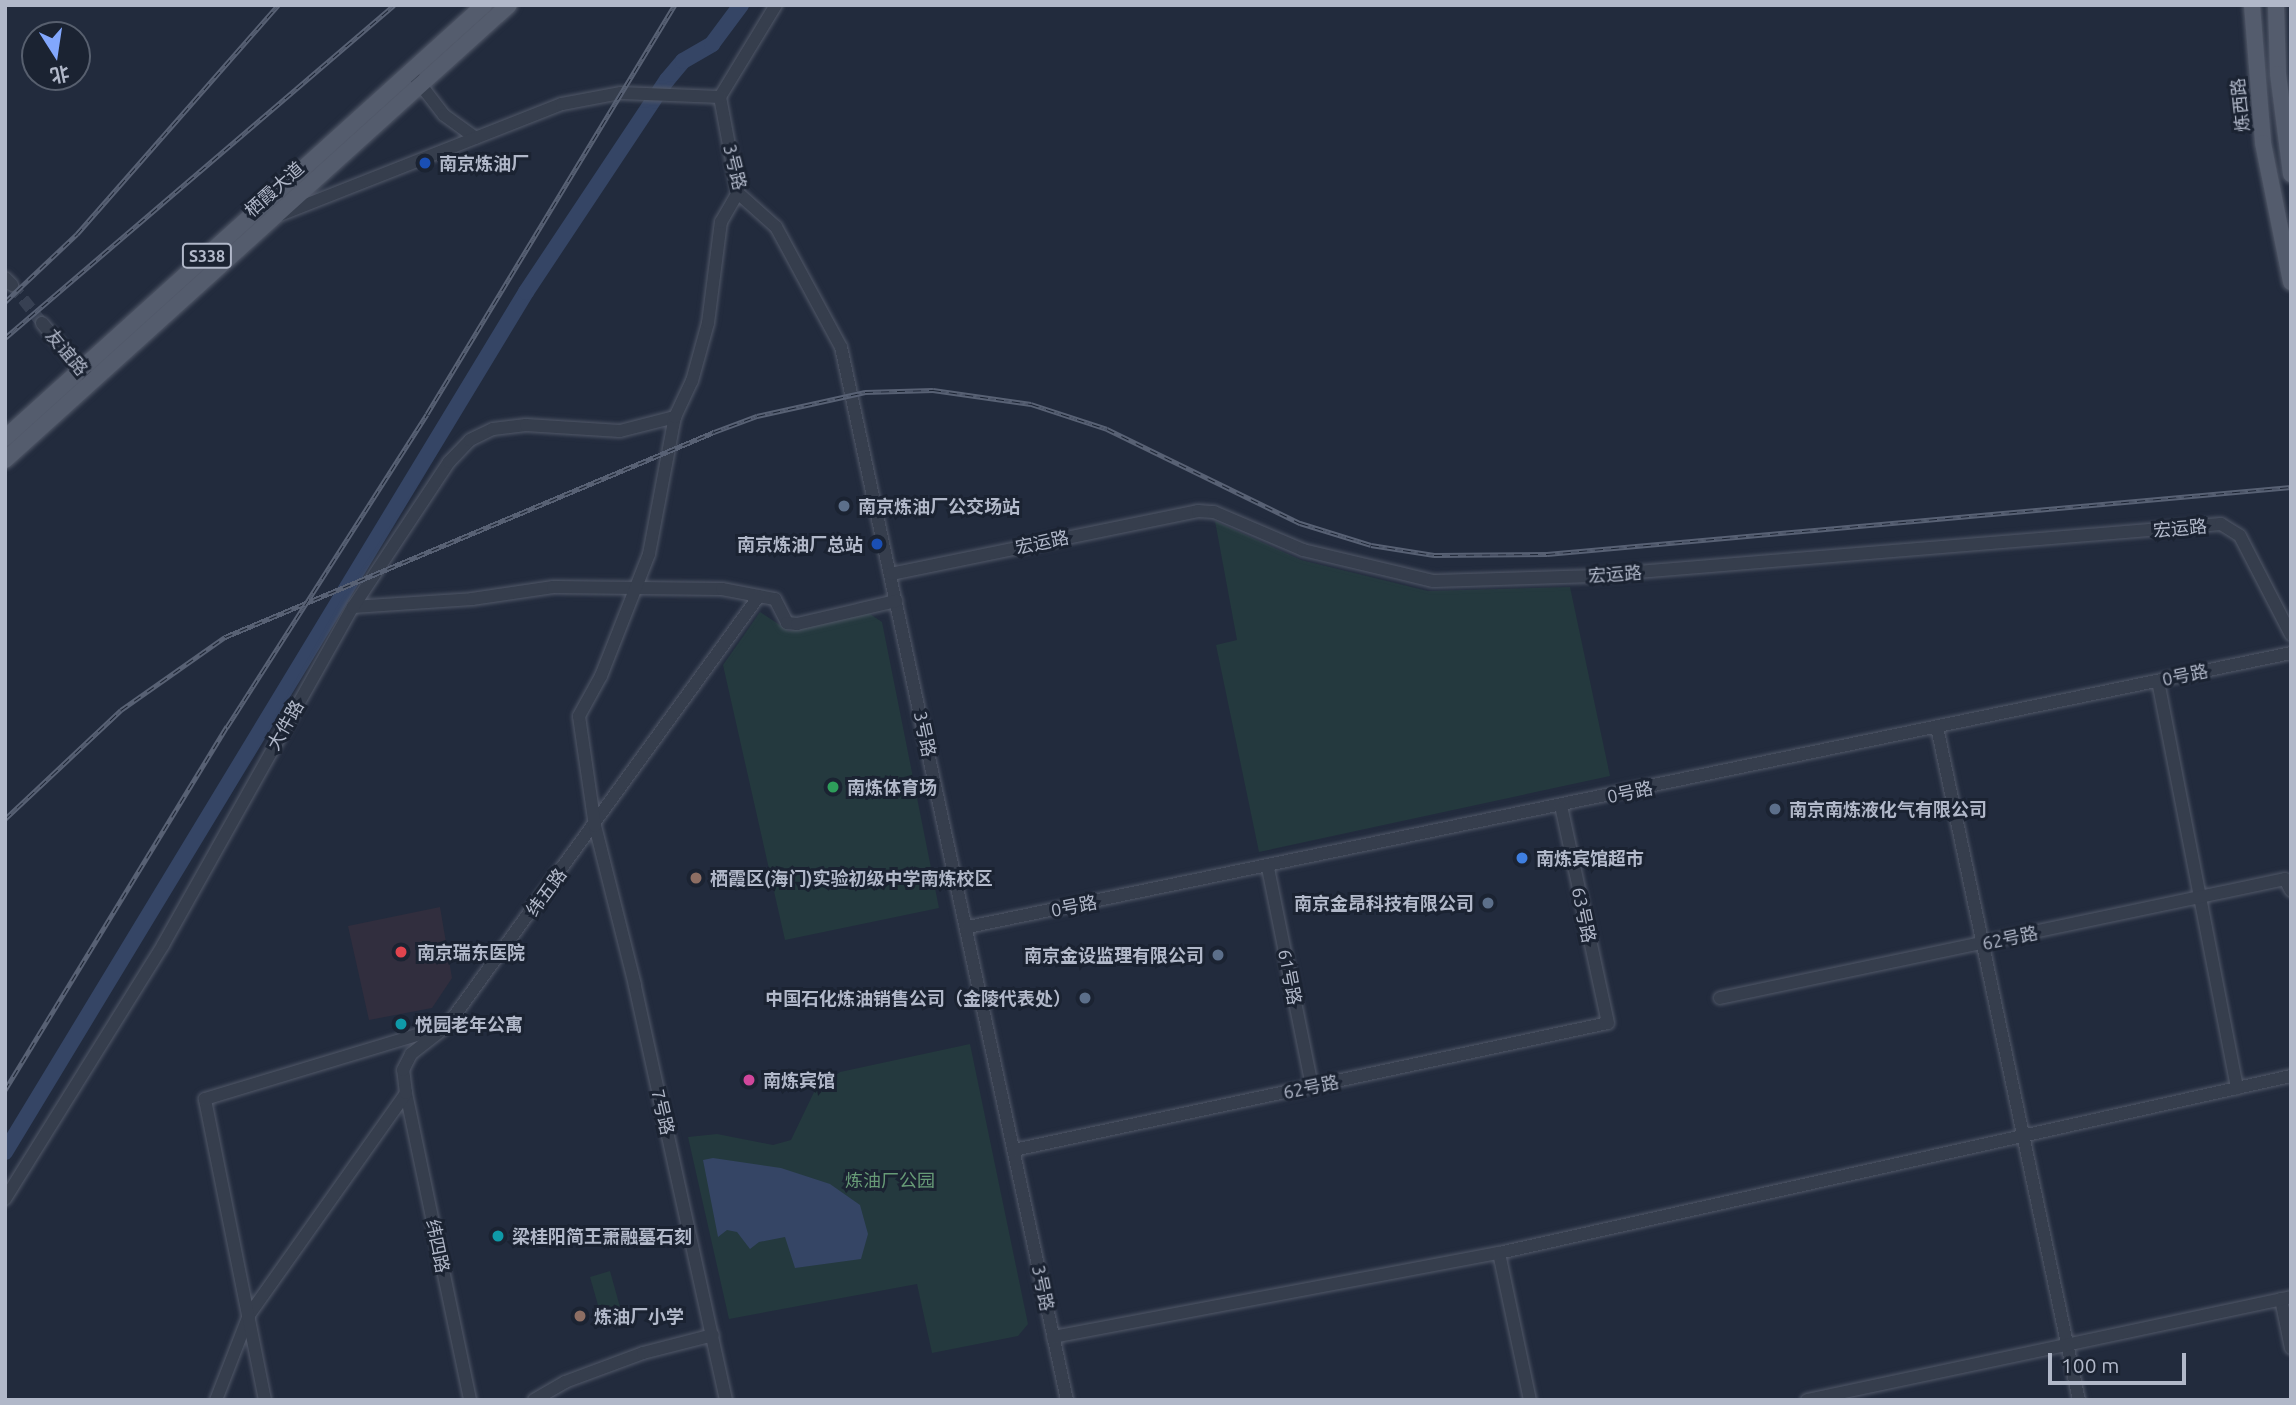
<!DOCTYPE html>
<meta charset="utf-8">
<style>
body{margin:0}
#map{position:relative;width:2296px;height:1405px;overflow:hidden;background:#222b3d;font-family:Ubuntu,"Noto Sans SC",sans-serif}
div>[style]{position:absolute}
[style*='--x']{left:calc(var(--x)*1px);top:calc(var(--y)*1px);width:calc(var(--w)*1px);rotate:calc(var(--a)*1deg)}
.medical>*{inset:0;background:#312e3e}
.green>*{inset:0;background:#24393e}
.water>*{inset:0;background:#354565}
.river>*{height:16px;margin:-8px;padding:0 8px;transform-origin:8px;border-radius:8px;background:#354565}
.minor-tunnel>*{height:12px;margin-top:-6px;transform-origin:0;background:repeating-linear-gradient(90deg,#374052 0 12px,transparent 0 18px)}
.roads{filter:drop-shadow(0 0 2px #515868) drop-shadow(0 0 2px #515868)}
.minor>*{height:12px;margin:-6px;padding:0 6px;transform-origin:6px;border-radius:6px;background:#363e4d}
.major>*{height:16px;margin:-8px;padding:0 8px;transform-origin:8px;border-radius:8px;background:#545c6d}
.rail>*{height:5px;margin-top:-2.5px;transform-origin:0;background:repeating-linear-gradient(90deg,#1b2332 0 8px,#586174 0 16px);box-sizing:border-box;border-block:2px solid #586174}
.dots>*{width:19px;height:19px;translate:-50% -50%;box-sizing:border-box;border:4px solid #1b2332;border-radius:50%}
span{translate:-50% -50%;white-space:nowrap;text-align:center;line-height:1.15;-webkit-text-stroke:6px #1b2332;paint-order:stroke}
.shield-label span{padding:2px 5px;background:#1b2332;border:2px solid;border-radius:5px;-webkit-text-stroke-width:0}
.shield-label{font-size:16px;color:#b1b8c9;font-weight:700}
.street-label{font-size:18px;color:#b1b8c9}
.poi-label{font-size:18px;color:#b1b8c9;font-weight:700}
.left{translate:0 -50%;text-align:left}
.right{translate:-100% -50%;text-align:right}
.park-label{font-size:18px;color:#679b77}
.frame{position:absolute;inset:0;border:7px solid #b1b8c9;pointer-events:none}
.north{position:absolute;left:21px;top:21px;width:70px;height:70px;box-sizing:border-box;background:#1b2332;border:2px solid #575f6e;border-radius:50%;rotate:168deg;font-size:19px;font-weight:700;line-height:28px;text-align:center;color:#b1b8c9}
.north::after{content:'';display:block;margin:auto;width:24px;height:32px;background:#82a7fd;clip-path:polygon(50% 0,100% 100%,50% 72%,0 100%)}
.scale{position:absolute;left:2048px;top:1353px;width:138px;height:32px;box-sizing:border-box;border:4px solid #b1b8c9;border-top:0;padding-left:9px;font-size:21px;line-height:24px;white-space:nowrap;color:#b1b8c9;-webkit-text-stroke:5px #1b2332;paint-order:stroke}
</style>
<div id="map">
<div class="medical">
<div style="clip-path:polygon(440px 907px,452px 978px,432px 1008px,369px 1020px,348px 926px)"></div>
</div>
<div class="green">
<div style="clip-path:polygon(1215px 521px,1301px 560px,1428px 591px,1570px 587px,1610px 776px,1259px 852px,1216px 645px,1237px 640px)"></div>
<div style="clip-path:polygon(760px 612px,789px 631px,867px 612px,882px 622px,939px 908px,785px 940px,723px 665px)"></div>
<div style="clip-path:polygon(970px 1044px,1028px 1324px,1018px 1336px,932px 1353px,917px 1284px,729px 1319px,688px 1137px,717px 1134px,773px 1145px,791px 1140px,815px 1090px,840px 1072px)"></div>
<div style="clip-path:polygon(610px 1271px,620px 1307px,600px 1312px,590px 1277px)"></div>
</div>
<div class="water">
<div style="clip-path:polygon(713px 1158px,781px 1168px,830px 1184px,860px 1205px,868px 1234px,861px 1259px,795px 1268px,785px 1237px,759px 1242px,750px 1249px,737px 1232px,727px 1230px,718px 1237px,703px 1160px)"></div>
</div>
<div class="river">
<div style="--x:5;--y:1152;--w:1006;--a:-58.79"></div>
<div style="--x:526;--y:292;--w:255;--a:-56.4"></div>
<div style="--x:667;--y:80;--w:25;--a:-50"></div>
<div style="--x:683;--y:61;--w:34;--a:-30"></div>
<div style="--x:712;--y:44;--w:49;--a:-53.4"></div>
</div>
<div class="minor-tunnel">
<div style="--x:12;--y:285;--w:48;--a:51.7"></div>
</div>
<div class="roads">
<div class="minor">
<div style="--x:417;--y:80;--w:44;--a:52.4"></div>
<div style="--x:444;--y:115;--w:39;--a:36"></div>
<div style="--x:720;--y:97;--w:98;--a:79.4"></div>
<div style="--x:738;--y:193;--w:51;--a:41.8"></div>
<div style="--x:776;--y:227;--w:136;--a:61.6"></div>
<div style="--x:841;--y:347;--w:1077;--a:77.89"></div>
<div style="--x:720;--y:97;--w:108;--a:-58.7"></div>
<div style="--x:280;--y:215;--w:303;--a:-21.5"></div>
<div style="--x:562;--y:104;--w:60;--a:-10.6"></div>
<div style="--x:621;--y:93;--w:99;--a:2.3"></div>
<div style="--x:5;--y:278;--w:10;--a:45"></div>
<div style="--x:42;--y:323;--w:70;--a:49.7"></div>
<div style="--x:891;--y:574;--w:313;--a:-11.6"></div>
<div style="--x:1198;--y:511;--w:16;--a:4"></div>
<div style="--x:1214;--y:512;--w:97;--a:23.1"></div>
<div style="--x:1303;--y:550;--w:134;--a:13.4"></div>
<div style="--x:1433;--y:581;--w:156;--a:-1.8"></div>
<div style="--x:1589;--y:576;--w:634;--a:-4.7"></div>
<div style="--x:2221;--y:524;--w:22;--a:32"></div>
<div style="--x:2240;--y:536;--w:111;--a:62.7"></div>
<div style="--x:353;--y:607;--w:119;--a:-3.8"></div>
<div style="--x:472;--y:599;--w:82;--a:-8.4"></div>
<div style="--x:553;--y:587;--w:169;--a:0.7"></div>
<div style="--x:722;--y:589;--w:54;--a:10.7"></div>
<div style="--x:775;--y:599;--w:27;--a:63"></div>
<div style="--x:787;--y:623;--w:10;--a:6"></div>
<div style="--x:797;--y:624;--w:102;--a:-13.1"></div>
<div style="--x:2158;--y:681;--w:415;--a:79"></div>
<div style="--x:1937;--y:727;--w:688;--a:78.09"></div>
<div style="--x:1268;--y:868;--w:222;--a:78.6"></div>
<div style="--x:968;--y:927;--w:1351;--a:-11.7"></div>
<div style="--x:1720;--y:998;--w:577;--a:-11.89"></div>
<div style="--x:2285;--y:879;--w:13;--a:63"></div>
<div style="--x:406;--y:1093;--w:314;--a:78.2"></div>
<div style="--x:1014;--y:1150;--w:607;--a:-12.07"></div>
<div style="--x:1608;--y:1023;--w:222;--a:-102.2"></div>
<div style="--x:5;--y:1199;--w:299;--a:-58.1"></div>
<div style="--x:163;--y:945;--w:388;--a:-60.7"></div>
<div style="--x:353;--y:607;--w:174;--a:-56.5"></div>
<div style="--x:449;--y:462;--w:30;--a:-46"></div>
<div style="--x:470;--y:440;--w:25;--a:-26"></div>
<div style="--x:493;--y:429;--w:33;--a:-7"></div>
<div style="--x:526;--y:425;--w:94;--a:3.7"></div>
<div style="--x:620;--y:431;--w:57;--a:-14.3"></div>
<div style="--x:1499;--y:1253;--w:150;--a:78.1"></div>
<div style="--x:2281;--y:1299;--w:50;--a:78.5"></div>
<div style="--x:1053;--y:1337;--w:454;--a:-10.7"></div>
<div style="--x:1499;--y:1253;--w:812;--a:-12.6"></div>
<div style="--x:216;--y:1400;--w:91;--a:-68.8"></div>
<div style="--x:249;--y:1315;--w:272;--a:-54.7"></div>
<div style="--x:406;--y:1093;--w:23;--a:-97"></div>
<div style="--x:403;--y:1070;--w:18;--a:-63"></div>
<div style="--x:411;--y:1054;--w:46;--a:-37.9"></div>
<div style="--x:447;--y:1026;--w:531;--a:-54.04"></div>
<div style="--x:265;--y:1400;--w:307;--a:-101.3"></div>
<div style="--x:205;--y:1099;--w:242;--a:-16.8"></div>
<div style="--x:534;--y:1400;--w:36;--a:-30"></div>
<div style="--x:565;--y:1382;--w:83;--a:-20.4"></div>
<div style="--x:643;--y:1353;--w:72;--a:-14.4"></div>
<div style="--x:726;--y:1400;--w:425;--a:-102.4"></div>
<div style="--x:635;--y:985;--w:164;--a:-104.1"></div>
<div style="--x:595;--y:826;--w:111;--a:-98.3"></div>
<div style="--x:579;--y:716;--w:46;--a:-61.2"></div>
<div style="--x:601;--y:676;--w:131;--a:-68.5"></div>
<div style="--x:649;--y:554;--w:139;--a:-79.3"></div>
<div style="--x:675;--y:417;--w:40;--a:-65"></div>
<div style="--x:692;--y:381;--w:60;--a:-74.6"></div>
<div style="--x:708;--y:323;--w:102;--a:-82.7"></div>
<div style="--x:721;--y:222;--w:34;--a:-60"></div>
<div style="--x:1807;--y:1400;--w:495;--a:-12"></div>
</div>
<div class="major">
<div style="--x:2252;--y:5;--w:138;--a:85.4"></div>
<div style="--x:2263;--y:143;--w:142;--a:78.6"></div>
<div style="--x:2276;--y:5;--w:69;--a:88.3"></div>
<div style="--x:2278;--y:74;--w:101;--a:82.6"></div>
<div style="--x:5;--y:438;--w:646;--a:-42.11"></div>
<div style="--x:5;--y:460;--w:679;--a:-42.08"></div>
</div>
</div>
<div class="rail">
<div style="--x:5;--y:302;--w:99;--a:-43.4"></div>
<div style="--x:77;--y:234;--w:305;--a:-48.7"></div>
<div style="--x:5;--y:338;--w:512;--a:-40.56"></div>
<div style="--x:5;--y:819;--w:159;--a:-43.2"></div>
<div style="--x:121;--y:710;--w:127;--a:-35.1"></div>
<div style="--x:225;--y:637;--w:530;--a:-22.74"></div>
<div style="--x:714;--y:432;--w:46;--a:-20.4"></div>
<div style="--x:757;--y:416;--w:111;--a:-12.5"></div>
<div style="--x:865;--y:392;--w:68;--a:-1.7"></div>
<div style="--x:933;--y:390;--w:99;--a:8.1"></div>
<div style="--x:1031;--y:404;--w:80;--a:18.2"></div>
<div style="--x:1107;--y:429;--w:215;--a:26"></div>
<div style="--x:1300;--y:523;--w:74;--a:17.2"></div>
<div style="--x:1371;--y:545;--w:64;--a:9"></div>
<div style="--x:1434;--y:555;--w:113;--a:-0.5"></div>
<div style="--x:1547;--y:554;--w:747;--a:-5.15"></div>
<div style="--x:5;--y:1090;--w:426;--a:-58.6"></div>
<div style="--x:227;--y:727;--w:371;--a:-57.4"></div>
<div style="--x:427;--y:414;--w:478;--a:-58.8"></div>
</div>
<div class="dots">
<div style="left:425px;top:163px;background:#1a4fb4"></div>
<div style="left:844px;top:506px;background:#5c6f8a"></div>
<div style="left:877px;top:544px;background:#1a4fb4"></div>
<div style="left:833px;top:787px;background:#2e9e5b"></div>
<div style="left:1775px;top:809px;background:#5c6f8a"></div>
<div style="left:1522px;top:858px;background:#3f7fe0"></div>
<div style="left:696px;top:878px;background:#8d6e63"></div>
<div style="left:1488px;top:903px;background:#5c6f8a"></div>
<div style="left:401px;top:952px;background:#e0444e"></div>
<div style="left:1218px;top:955px;background:#5c6f8a"></div>
<div style="left:1085px;top:998px;background:#5c6f8a"></div>
<div style="left:401px;top:1024px;background:#0f9aa8"></div>
<div style="left:749px;top:1080px;background:#d1479c"></div>
<div style="left:498px;top:1236px;background:#0f9aa8"></div>
<div style="left:580px;top:1316px;background:#8d6e63"></div>
</div>
<div class="shield-label">
<span style="left:207px;top:256px">S338</span>
</div>
<div class="street-label">
<span style="left:2240px;top:105px;rotate:-96deg">炼西路</span>
<span style="left:735px;top:167px;rotate:76deg">3号路</span>
<span style="left:274px;top:189px;rotate:-42deg">栖霞大道</span>
<span style="left:67px;top:352px;rotate:50deg">友谊路</span>
<span style="left:2180px;top:528px;rotate:-5deg">宏运路</span>
<span style="left:1042px;top:542px;rotate:-12deg">宏运路</span>
<span style="left:1615px;top:574px;rotate:-4deg">宏运路</span>
<span style="left:2185px;top:675px;rotate:-12deg">0号路</span>
<span style="left:285px;top:725px;rotate:-60deg">大件路</span>
<span style="left:925px;top:734px;rotate:78deg">3号路</span>
<span style="left:1630px;top:792px;rotate:-12deg">0号路</span>
<span style="left:546px;top:892px;rotate:-54deg">纬五路</span>
<span style="left:1074px;top:906px;rotate:-11deg">0号路</span>
<span style="left:1584px;top:915px;rotate:78deg">63号路</span>
<span style="left:2010px;top:938px;rotate:-12deg">62号路</span>
<span style="left:1290px;top:977px;rotate:79deg">61号路</span>
<span style="left:1311px;top:1087px;rotate:-12deg">62号路</span>
<span style="left:663px;top:1112px;rotate:77deg">7号路</span>
<span style="left:438px;top:1246px;rotate:78deg">纬四路</span>
<span style="left:1043px;top:1288px;rotate:78deg">3号路</span>
</div>
<div class="poi-label">
<span class="left" style="left:439px;top:163px">南京炼油厂</span>
<span class="left" style="left:858px;top:506px">南京炼油厂公交场站</span>
<span class="right" style="left:863px;top:544px">南京炼油厂总站</span>
<span class="left" style="left:847px;top:787px">南炼体育场</span>
<span class="left" style="left:1789px;top:809px">南京南炼液化气有限公司</span>
<span class="left" style="left:1536px;top:858px">南炼宾馆超市</span>
<span class="left" style="left:710px;top:878px">栖霞区(海门)实验初级中学南炼校区</span>
<span class="right" style="left:1474px;top:903px">南京金昂科技有限公司</span>
<span class="left" style="left:417px;top:952px">南京瑞东医院</span>
<span class="right" style="left:1204px;top:955px">南京金设监理有限公司</span>
<span class="right" style="left:1071px;top:998px">中国石化炼油销售公司（金陵代表处）</span>
<span class="left" style="left:415px;top:1024px">悦园老年公寓</span>
<span class="left" style="left:763px;top:1080px">南炼宾馆</span>
<span class="left" style="left:512px;top:1236px">梁桂阳简王萧融墓石刻</span>
<span class="left" style="left:594px;top:1316px">炼油厂小学</span>
</div>
<div class="park-label">
<span style="left:890px;top:1180px">炼油厂公园</span>
</div>
<div class="frame"></div>
<div class="north">北</div>
<div class="scale">100 m</div>
</div>
